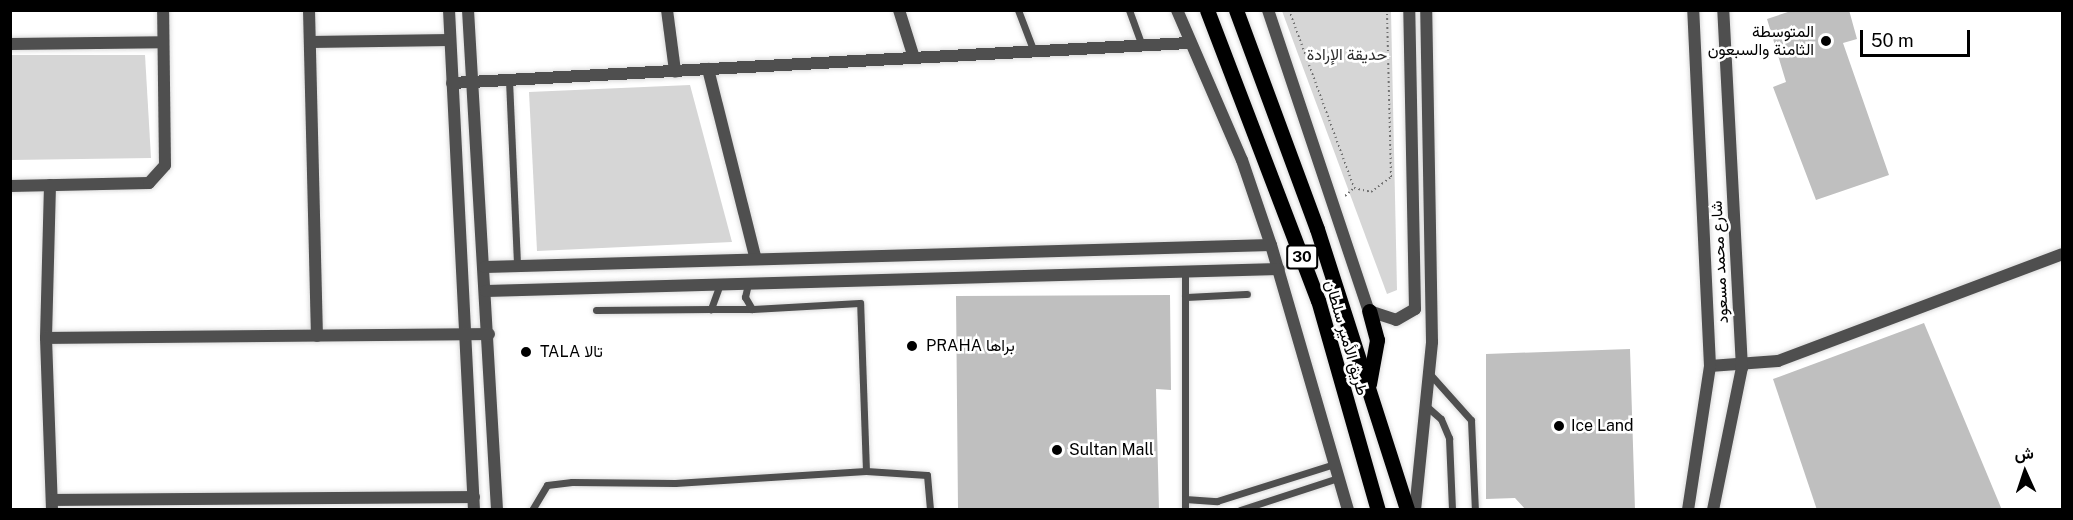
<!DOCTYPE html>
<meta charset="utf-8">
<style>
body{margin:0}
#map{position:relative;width:2073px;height:520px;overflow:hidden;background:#fff;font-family:"Public Sans",Vazirmatn,sans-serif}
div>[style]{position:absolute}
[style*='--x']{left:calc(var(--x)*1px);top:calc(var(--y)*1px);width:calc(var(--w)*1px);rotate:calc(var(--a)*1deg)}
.green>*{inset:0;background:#d6d6d6}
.building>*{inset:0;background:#bfbfbf}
.path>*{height:2px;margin-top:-1px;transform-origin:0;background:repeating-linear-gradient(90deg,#717171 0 1.5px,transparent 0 4.5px)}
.roads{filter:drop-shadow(0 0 2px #dbdbdb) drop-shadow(0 0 2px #dbdbdb)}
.service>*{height:7px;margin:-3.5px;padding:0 3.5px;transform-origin:3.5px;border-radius:3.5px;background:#4f4f4f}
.minor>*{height:12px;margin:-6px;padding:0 6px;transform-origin:6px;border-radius:6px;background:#4f4f4f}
.primary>*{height:15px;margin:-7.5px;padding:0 7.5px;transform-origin:7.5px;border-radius:7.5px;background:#000}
.dots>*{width:16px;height:16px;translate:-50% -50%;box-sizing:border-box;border:3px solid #fff;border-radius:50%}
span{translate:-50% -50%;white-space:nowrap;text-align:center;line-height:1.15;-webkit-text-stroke:5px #fff;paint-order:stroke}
.shield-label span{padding:2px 4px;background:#fff;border:2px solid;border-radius:4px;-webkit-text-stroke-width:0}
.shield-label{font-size:15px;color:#000;font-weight:700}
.poi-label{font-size:16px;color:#000}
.right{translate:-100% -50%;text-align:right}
.left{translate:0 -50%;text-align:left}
.park-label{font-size:16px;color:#2d2d2d}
.street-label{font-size:16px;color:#000}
.frame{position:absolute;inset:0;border:12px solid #000;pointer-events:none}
.north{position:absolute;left:1995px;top:442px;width:60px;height:60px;-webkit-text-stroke:4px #fff;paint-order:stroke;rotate:357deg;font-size:16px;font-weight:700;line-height:24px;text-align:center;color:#000}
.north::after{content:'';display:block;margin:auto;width:21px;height:27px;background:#000;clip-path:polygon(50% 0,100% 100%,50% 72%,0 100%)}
.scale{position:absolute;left:1860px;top:30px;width:110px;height:27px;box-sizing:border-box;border:3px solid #000;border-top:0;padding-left:8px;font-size:18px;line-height:21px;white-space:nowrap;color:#000;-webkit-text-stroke:4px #fff;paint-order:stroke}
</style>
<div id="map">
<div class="green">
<div style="clip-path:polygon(1282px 11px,1391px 11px,1397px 290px,1387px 294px)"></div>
<div style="clip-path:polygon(11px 55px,145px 55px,151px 158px,11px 160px)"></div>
<div style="clip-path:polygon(690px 85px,732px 242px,537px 251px,529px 92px)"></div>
</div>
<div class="building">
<div style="clip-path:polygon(1794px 10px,1849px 10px,1857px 39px,1843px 43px,1889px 175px,1816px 200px,1773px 87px,1786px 82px,1767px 19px)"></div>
<div style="clip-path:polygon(1170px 295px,1171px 390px,1156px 389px,1159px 510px,958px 510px,956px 296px)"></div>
<div style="clip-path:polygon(1924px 323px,2002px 510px,1817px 510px,1773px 379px)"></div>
<div style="clip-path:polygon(1630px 349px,1635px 510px,1526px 510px,1515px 498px,1486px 499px,1486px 354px)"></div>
</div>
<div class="path">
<div style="--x:1289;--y:10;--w:189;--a:69.9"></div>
<div style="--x:1354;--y:188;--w:17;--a:13"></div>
<div style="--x:1371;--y:192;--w:25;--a:-37"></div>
<div style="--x:1391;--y:177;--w:167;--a:-91.4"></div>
<div style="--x:1345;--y:196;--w:12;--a:-42"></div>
</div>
<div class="roads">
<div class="service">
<div style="--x:1018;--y:10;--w:45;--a:69.1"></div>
<div style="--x:1129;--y:10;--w:38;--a:70"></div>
<div style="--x:509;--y:80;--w:186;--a:87.5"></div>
<div style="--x:1185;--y:271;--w:239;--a:90"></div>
<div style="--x:720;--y:284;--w:27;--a:110"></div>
<div style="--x:711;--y:309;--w:41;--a:0"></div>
<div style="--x:752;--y:309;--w:14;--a:-120"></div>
<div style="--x:745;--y:297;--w:13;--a:-77"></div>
<div style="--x:1185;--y:297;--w:62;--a:-2.8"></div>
<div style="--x:596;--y:310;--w:115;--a:-0.5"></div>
<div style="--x:1429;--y:373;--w:63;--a:48.2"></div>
<div style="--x:1471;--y:420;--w:90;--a:87.5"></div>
<div style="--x:1425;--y:405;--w:21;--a:41"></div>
<div style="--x:1441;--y:419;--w:21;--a:67"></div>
<div style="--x:1449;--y:438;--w:72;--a:87.6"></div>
<div style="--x:866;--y:471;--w:61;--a:3.8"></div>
<div style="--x:927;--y:475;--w:35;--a:85"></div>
<div style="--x:1185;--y:499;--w:32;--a:4"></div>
<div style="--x:1217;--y:501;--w:123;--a:-17.5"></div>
<div style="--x:532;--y:510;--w:29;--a:-59"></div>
<div style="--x:547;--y:485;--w:25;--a:-7"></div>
<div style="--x:572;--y:482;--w:103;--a:0.6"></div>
<div style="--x:675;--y:483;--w:191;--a:-3.6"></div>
<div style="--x:866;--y:471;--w:168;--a:-92"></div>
<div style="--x:860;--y:303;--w:108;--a:176.8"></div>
<div style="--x:1240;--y:510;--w:103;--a:-18.1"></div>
</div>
<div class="minor">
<div style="--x:309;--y:10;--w:326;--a:88.6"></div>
<div style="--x:449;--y:10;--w:501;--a:87.14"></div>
<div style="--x:468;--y:10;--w:501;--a:86.68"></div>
<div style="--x:667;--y:10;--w:62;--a:82.5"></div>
<div style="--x:899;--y:10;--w:50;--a:72.6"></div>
<div style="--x:1177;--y:10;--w:163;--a:66.6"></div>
<div style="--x:1242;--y:160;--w:90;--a:71.2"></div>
<div style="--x:1271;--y:245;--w:276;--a:73.8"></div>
<div style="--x:1268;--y:10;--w:317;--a:71.5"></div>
<div style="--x:1369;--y:311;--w:28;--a:18"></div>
<div style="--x:1396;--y:320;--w:22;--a:-30"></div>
<div style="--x:1415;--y:309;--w:299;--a:-91.1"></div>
<div style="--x:310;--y:42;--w:140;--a:-0.8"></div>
<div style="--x:10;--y:44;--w:153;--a:-0.7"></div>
<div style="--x:708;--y:69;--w:193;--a:75.9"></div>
<div style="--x:452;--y:83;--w:738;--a:-3.11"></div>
<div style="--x:50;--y:185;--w:153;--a:91.5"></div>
<div style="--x:46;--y:338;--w:172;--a:88"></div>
<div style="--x:10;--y:186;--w:139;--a:-1.2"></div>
<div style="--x:149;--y:183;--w:24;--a:-48"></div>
<div style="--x:165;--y:165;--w:155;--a:-90.7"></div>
<div style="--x:485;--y:267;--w:786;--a:-1.6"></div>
<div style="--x:486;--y:291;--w:793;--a:-1.59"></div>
<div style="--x:46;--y:338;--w:443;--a:-0.5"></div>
<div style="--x:1710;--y:366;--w:68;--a:-4.2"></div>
<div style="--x:1778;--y:361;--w:303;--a:-20.6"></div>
<div style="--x:52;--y:500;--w:422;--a:-0.4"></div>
<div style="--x:1415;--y:510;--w:169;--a:-84.2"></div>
<div style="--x:1432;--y:342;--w:332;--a:-91"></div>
<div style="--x:1688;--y:510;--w:146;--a:-81.3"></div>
<div style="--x:1710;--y:366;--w:356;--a:-92.7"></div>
<div style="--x:1713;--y:510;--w:145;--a:-78.5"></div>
<div style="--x:1742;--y:368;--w:359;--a:-93"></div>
</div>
<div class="primary">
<div style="--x:1207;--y:10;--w:311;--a:69.1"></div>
<div style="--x:1318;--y:300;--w:218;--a:74.1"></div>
<div style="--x:1236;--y:10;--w:233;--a:69.7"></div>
<div style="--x:1317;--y:229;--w:295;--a:72.2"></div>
<div style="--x:1369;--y:384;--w:45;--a:-79.7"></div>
<div style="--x:1377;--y:340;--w:30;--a:-105"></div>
</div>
</div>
<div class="dots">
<div style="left:1826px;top:41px;background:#000"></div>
<div style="left:912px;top:346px;background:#000"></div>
<div style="left:526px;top:352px;background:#000"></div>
<div style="left:1559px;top:426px;background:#000"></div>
<div style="left:1057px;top:450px;background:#000"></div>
</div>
<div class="shield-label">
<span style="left:1302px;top:257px">30</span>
</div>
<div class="poi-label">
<span class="right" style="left:1814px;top:41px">المتوسطة<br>الثامنة والسبعون</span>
<span class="left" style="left:926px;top:346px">PRAHA براها</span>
<span class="left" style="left:540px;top:352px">TALA تالا</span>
<span class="left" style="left:1571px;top:426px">Ice Land</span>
<span class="left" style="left:1069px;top:450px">Sultan Mall</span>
</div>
<div class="park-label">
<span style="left:1347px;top:55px">حديقة الإرادة</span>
</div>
<div class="street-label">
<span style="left:1720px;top:262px;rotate:-93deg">شارع محمد مسعود</span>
<span style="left:1346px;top:338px;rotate:74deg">طريق الأمير سلطان</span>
</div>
<div class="frame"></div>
<div class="north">ش</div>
<div class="scale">50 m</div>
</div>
